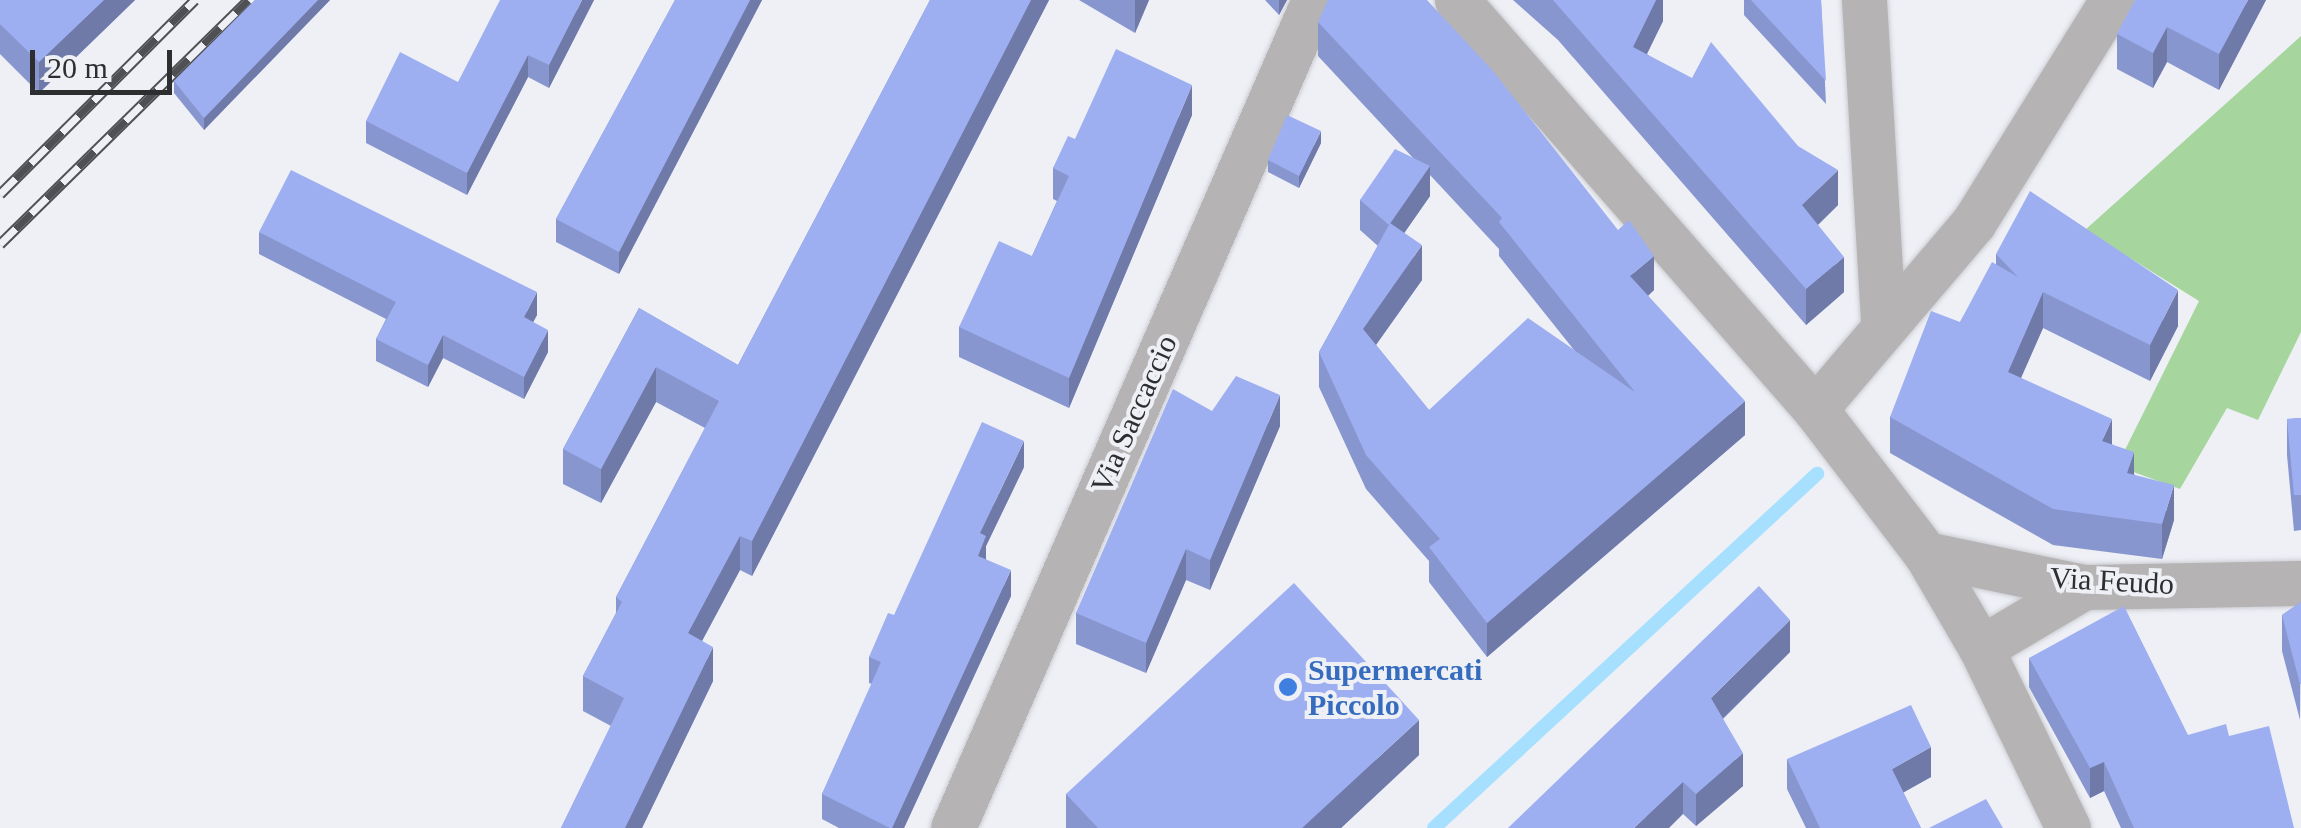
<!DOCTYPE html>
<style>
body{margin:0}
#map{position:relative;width:2301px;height:828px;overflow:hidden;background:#eef0f6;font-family:"Times New Roman",serif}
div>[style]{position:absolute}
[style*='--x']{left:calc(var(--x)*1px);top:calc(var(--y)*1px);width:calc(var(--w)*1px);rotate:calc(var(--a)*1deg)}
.green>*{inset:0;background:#a6d69d}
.stream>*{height:14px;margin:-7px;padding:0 7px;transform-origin:7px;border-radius:7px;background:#a6e0fe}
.roads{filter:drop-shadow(0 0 2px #cbcdd2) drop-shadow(0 0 2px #cbcdd2)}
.street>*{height:45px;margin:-22.5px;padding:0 22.5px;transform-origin:22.5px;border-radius:22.5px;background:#b6b3b4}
.rail>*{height:11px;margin-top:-5.5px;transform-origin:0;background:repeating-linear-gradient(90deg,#eef0f6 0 22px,#4f5053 0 44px);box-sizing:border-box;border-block:2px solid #4f5053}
.wall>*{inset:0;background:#8896cf}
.shaded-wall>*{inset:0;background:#6f7aa9}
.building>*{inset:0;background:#9eaff1}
.dots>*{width:28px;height:28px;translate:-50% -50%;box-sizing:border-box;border:5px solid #eef0f6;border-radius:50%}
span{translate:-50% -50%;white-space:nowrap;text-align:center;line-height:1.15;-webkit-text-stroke:8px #eef0f6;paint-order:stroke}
.street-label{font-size:30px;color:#2d2e30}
.shop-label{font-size:30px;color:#366cbe;font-weight:700}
.left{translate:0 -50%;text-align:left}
.scale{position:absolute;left:30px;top:50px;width:142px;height:45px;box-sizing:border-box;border:5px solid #2d2e30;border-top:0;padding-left:12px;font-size:30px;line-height:35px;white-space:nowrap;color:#2d2e30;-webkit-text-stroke:8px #eef0f6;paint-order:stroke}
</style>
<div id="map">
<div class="green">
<div style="clip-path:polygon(2301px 36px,2301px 332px,2258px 420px,2227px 408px,2180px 489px,2117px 466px,2199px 301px,2085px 230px)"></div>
</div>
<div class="stream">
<div style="--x:1434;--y:828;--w:522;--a:-42.75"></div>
</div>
<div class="roads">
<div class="street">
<div style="--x:1457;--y:0;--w:544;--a:48.8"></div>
<div style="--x:1815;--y:409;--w:183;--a:52.6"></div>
<div style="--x:1926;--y:554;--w:109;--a:59.7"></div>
<div style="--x:1981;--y:648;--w:200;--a:64.2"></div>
<div style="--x:1864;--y:0;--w:324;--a:86.6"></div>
<div style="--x:1815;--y:409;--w:245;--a:-49.6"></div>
<div style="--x:1974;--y:222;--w:261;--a:-58.1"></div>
<div style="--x:1926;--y:554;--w:161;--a:11.8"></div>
<div style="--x:2084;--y:587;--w:217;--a:-1.1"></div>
<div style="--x:1981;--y:648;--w:120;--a:-30.6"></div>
<div style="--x:953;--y:828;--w:903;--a:-66.44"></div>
</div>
</div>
<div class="rail">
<div style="--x:0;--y:194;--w:275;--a:-44.9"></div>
<div style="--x:0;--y:244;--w:348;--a:-44.5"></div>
</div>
<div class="wall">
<div style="clip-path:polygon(0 0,135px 0,39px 93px,0 54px)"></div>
<div style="clip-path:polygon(255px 0,330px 0,204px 130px,174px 93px,174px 81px)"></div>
<div style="clip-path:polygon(594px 0,549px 88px,528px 77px,467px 195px,366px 143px,366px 121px,458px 82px)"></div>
<div style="clip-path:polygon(675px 0,762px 0,619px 274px,556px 242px,556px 219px)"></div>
<div style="clip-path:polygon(930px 0,1049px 0,752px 576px,740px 570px,702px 641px,713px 681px,642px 828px,561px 828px,611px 726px,583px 711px,583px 676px,616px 613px,616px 597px,705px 428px,656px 402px,601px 503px,563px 484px,563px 449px,639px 308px,738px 365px)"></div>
<div style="clip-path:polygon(1079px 0,1149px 0,1135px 33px)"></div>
<div style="clip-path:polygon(1265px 0,1287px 0,1279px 15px)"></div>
<div style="clip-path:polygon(1513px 0,1663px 0,1663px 21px,1647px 54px,1838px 205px,1818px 225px,1844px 292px,1806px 325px,1558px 40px)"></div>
<div style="clip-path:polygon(1744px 0,1821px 0,1826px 104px,1744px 15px)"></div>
<div style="clip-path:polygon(2266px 0,2219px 90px,2167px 62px,2153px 88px,2117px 69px,2117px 34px)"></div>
<div style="clip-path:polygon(evenodd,1318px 22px,1654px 290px,1648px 296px,1745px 435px,1487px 657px,1429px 582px,1429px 561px,1366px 489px,1319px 387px,1319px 352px,1378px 246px,1360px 230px,1360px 200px,1414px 159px,1318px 56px,1318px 22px,1430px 175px,1499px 249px,1499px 256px,1574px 350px,1429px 410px,1376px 345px,1422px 280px,1404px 233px,1430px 196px,1430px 175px)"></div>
<div style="clip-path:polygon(1192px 115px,1069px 408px,959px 357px,959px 327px,1032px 256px,1057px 201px,1053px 199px,1053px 168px,1075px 139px)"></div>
<div style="clip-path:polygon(1321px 143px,1299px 188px,1268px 172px,1268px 160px)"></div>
<div style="clip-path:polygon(259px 232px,537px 315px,533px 322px,548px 352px,524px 399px,443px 358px,428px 387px,376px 361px,376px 339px,386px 319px,259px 254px)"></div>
<div style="clip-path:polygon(1996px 254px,2178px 326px,2150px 381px,2043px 328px,2021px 378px,2112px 444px,2134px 474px,2174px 520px,2162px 559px,2053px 545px,1890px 453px,1890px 417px,1960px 322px,1996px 264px)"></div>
<div style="clip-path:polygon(1212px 411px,1280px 426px,1210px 590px,1186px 580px,1146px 673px,1076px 644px,1076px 613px)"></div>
<div style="clip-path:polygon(2301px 418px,2301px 530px,2294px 531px,2287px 455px,2287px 419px)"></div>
<div style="clip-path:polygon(1024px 467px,986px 546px,986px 559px,1011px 596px,904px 828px,839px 828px,822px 819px,822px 794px,872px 684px,869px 683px,869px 657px)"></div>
<div style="clip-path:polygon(2301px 602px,2300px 720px,2282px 651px,2282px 615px)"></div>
<div style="clip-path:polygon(1790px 652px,1723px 719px,1743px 786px,1696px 826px,1683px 814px,1508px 828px)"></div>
<div style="clip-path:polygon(2029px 658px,2188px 735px,2229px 736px,2294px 828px,2121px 828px,2104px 791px,2090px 798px,2029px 687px)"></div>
<div style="clip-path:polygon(1419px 755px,1341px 828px,1066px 828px,1066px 794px)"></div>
<div style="clip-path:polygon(1787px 759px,1931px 777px,1903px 792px,1921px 828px,1806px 828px,1787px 789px)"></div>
</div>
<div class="shaded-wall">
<div style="clip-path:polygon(104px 0,135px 0,39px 93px,39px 62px)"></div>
<div style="clip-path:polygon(318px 0,330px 0,204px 130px,204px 118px)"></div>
<div style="clip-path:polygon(582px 0,594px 0,549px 88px,549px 65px)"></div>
<div style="clip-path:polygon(750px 0,762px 0,619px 274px,619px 252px)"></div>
<div style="clip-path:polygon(1031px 0,1049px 0,752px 576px,752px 541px)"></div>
<div style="clip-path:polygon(1135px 0,1149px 0,1135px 33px)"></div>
<div style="clip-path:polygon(1279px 0,1287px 0,1279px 15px)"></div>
<div style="clip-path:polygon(1656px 0,1663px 0,1663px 21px,1633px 82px,1633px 47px)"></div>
<div style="clip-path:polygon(2248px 0,2266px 0,2219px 90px,2219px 54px)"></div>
<div style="clip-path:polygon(2167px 27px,2167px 62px,2153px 88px,2153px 53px)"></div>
<div style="clip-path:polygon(528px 55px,528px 77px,467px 195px,467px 173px)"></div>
<div style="clip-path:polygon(1192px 85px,1192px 115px,1069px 408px,1069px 378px)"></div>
<div style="clip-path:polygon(1321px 131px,1321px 143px,1299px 188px,1299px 176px)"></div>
<div style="clip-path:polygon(1430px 166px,1430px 196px,1389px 255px,1389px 225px)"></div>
<div style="clip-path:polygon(1838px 170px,1838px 205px,1802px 240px,1802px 205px)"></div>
<div style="clip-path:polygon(1422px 245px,1422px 280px,1363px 363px,1363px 329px)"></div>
<div style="clip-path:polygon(1654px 256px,1654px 290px,1630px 311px,1630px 276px)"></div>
<div style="clip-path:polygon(1844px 257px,1844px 292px,1806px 325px,1806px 289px)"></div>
<div style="clip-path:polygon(2178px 290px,2178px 326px,2150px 381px,2150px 345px)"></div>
<div style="clip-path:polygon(537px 292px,537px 315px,524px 339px,524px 317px)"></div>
<div style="clip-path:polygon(2043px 292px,2043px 328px,2008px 407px,2008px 372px)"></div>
<div style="clip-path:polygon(548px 330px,548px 352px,524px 399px,524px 377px)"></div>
<div style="clip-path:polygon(443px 335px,443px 358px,428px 387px,428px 365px)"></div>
<div style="clip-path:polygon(656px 367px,656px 402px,601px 503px,601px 469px)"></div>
<div style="clip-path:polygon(1280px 395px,1280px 426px,1210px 590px,1210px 560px)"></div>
<div style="clip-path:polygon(1745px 401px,1745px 435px,1487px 657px,1487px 623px)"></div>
<div style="clip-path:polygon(2112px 419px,2112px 455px,2102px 441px)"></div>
<div style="clip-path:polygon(1024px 441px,1024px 467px,986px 546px,986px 561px,978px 556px,980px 533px)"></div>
<div style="clip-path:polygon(2134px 452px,2134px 488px,2127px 473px)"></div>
<div style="clip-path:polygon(2174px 485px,2174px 520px,2162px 559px,2162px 524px)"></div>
<div style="clip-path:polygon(740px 536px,740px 570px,688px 667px,688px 633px)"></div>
<div style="clip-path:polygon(1186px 549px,1186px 580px,1146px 673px,1146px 643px)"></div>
<div style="clip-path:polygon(1011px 570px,1011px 596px,904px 828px,892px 828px)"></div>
<div style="clip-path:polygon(1790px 620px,1790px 652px,1711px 730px,1711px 698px)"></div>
<div style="clip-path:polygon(713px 647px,713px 681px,642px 828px,625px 828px)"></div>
<div style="clip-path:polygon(1419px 720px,1419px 755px,1341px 828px,1302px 828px)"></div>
<div style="clip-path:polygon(1931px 747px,1931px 777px,1892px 799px,1892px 769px)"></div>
<div style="clip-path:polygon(1743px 753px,1743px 786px,1696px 826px,1696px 794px)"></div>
<div style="clip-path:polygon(2104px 762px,2104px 791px,2090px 798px,2090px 768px)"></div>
<div style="clip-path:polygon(1683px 782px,1683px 814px,1669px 828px,1634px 828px)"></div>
</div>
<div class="building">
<div style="clip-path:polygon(0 0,104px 0,39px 62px,0 24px)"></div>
<div style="clip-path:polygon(255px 0,318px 0,204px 118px,174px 81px)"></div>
<div style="clip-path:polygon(500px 0,582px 0,549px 65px,528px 55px,467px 173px,366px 121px,400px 52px,458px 82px)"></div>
<div style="clip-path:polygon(675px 0,750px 0,619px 252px,556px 219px)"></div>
<div style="clip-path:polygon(930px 0,1031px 0,752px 541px,740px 536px,688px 633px,713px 647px,625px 828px,561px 828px,624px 698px,583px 676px,622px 602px,616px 597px,719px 401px,656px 367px,601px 469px,563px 449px,639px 308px,738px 365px)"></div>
<div style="clip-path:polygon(1328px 0,1427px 0,1493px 71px,1618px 230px,1629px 220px,1654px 256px,1630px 276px,1745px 401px,1487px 623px,1429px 547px,1440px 539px,1366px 455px,1319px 352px,1390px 223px,1422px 245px,1363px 329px,1429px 410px,1528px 318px,1635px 392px,1499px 222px,1502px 218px,1318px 22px)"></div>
<div style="clip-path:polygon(1553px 0,1656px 0,1633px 47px,1692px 78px,1711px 42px,1798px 146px,1838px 170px,1802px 205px,1844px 257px,1806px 289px)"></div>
<div style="clip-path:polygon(1751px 0,1821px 0,1826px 81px)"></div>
<div style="clip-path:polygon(2135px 0,2248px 0,2219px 54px,2167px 27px,2153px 53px,2117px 34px)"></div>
<div style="clip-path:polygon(1116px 49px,1192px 85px,1069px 378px,959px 327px,999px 241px,1032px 256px,1069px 176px,1053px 168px,1068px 136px,1075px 139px)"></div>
<div style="clip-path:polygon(1287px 115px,1321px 131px,1299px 176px,1268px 160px)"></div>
<div style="clip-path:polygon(1395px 149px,1430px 166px,1389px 225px,1360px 200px)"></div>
<div style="clip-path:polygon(291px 170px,537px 292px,524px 317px,548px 330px,524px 377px,443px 335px,428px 365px,376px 339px,396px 302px,259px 232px)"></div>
<div style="clip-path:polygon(2030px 191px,2178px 290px,2150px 345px,2043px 292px,2008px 372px,2112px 419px,2102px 441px,2134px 452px,2127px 473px,2174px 485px,2162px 524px,2053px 509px,1890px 417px,1931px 311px,1960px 322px,1992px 262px,2018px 277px,1996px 254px)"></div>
<div style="clip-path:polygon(1236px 376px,1280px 395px,1210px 560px,1186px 549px,1146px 643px,1076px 613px,1173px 389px,1212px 411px)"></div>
<div style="clip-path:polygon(2301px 418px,2301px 495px,2294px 495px,2287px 419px)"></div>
<div style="clip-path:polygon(982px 422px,1024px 441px,980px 533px,986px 536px,978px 556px,1011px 570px,892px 828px,890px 828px,822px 794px,881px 662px,869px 657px,888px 613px,894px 615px)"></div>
<div style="clip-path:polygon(1294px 583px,1419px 720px,1302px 828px,1098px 828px,1066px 794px)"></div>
<div style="clip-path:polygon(1759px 586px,1790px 620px,1711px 698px,1743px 753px,1696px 794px,1683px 782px,1634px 828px,1508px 828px)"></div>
<div style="clip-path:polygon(2301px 602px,2301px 684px,2300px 684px,2282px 615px)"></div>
<div style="clip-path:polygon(2124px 606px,2188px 735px,2226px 724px,2229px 736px,2269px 726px,2294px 828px,2134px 828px,2104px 762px,2090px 768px,2029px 658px)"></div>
<div style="clip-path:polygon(1911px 705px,1931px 747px,1892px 769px,1921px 828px,1820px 828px,1787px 759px)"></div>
<div style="clip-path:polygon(1986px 799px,2003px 828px,1929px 828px)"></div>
</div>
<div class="dots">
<div style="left:1288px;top:687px;background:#3f7fe0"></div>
</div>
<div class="street-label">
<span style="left:1134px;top:414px;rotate:-66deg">Via Saccaccio</span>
<span style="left:2112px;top:581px;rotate:3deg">Via Feudo</span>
</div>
<div class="shop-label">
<span class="left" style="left:1308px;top:687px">Supermercati<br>Piccolo</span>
</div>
<div class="scale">20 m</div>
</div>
